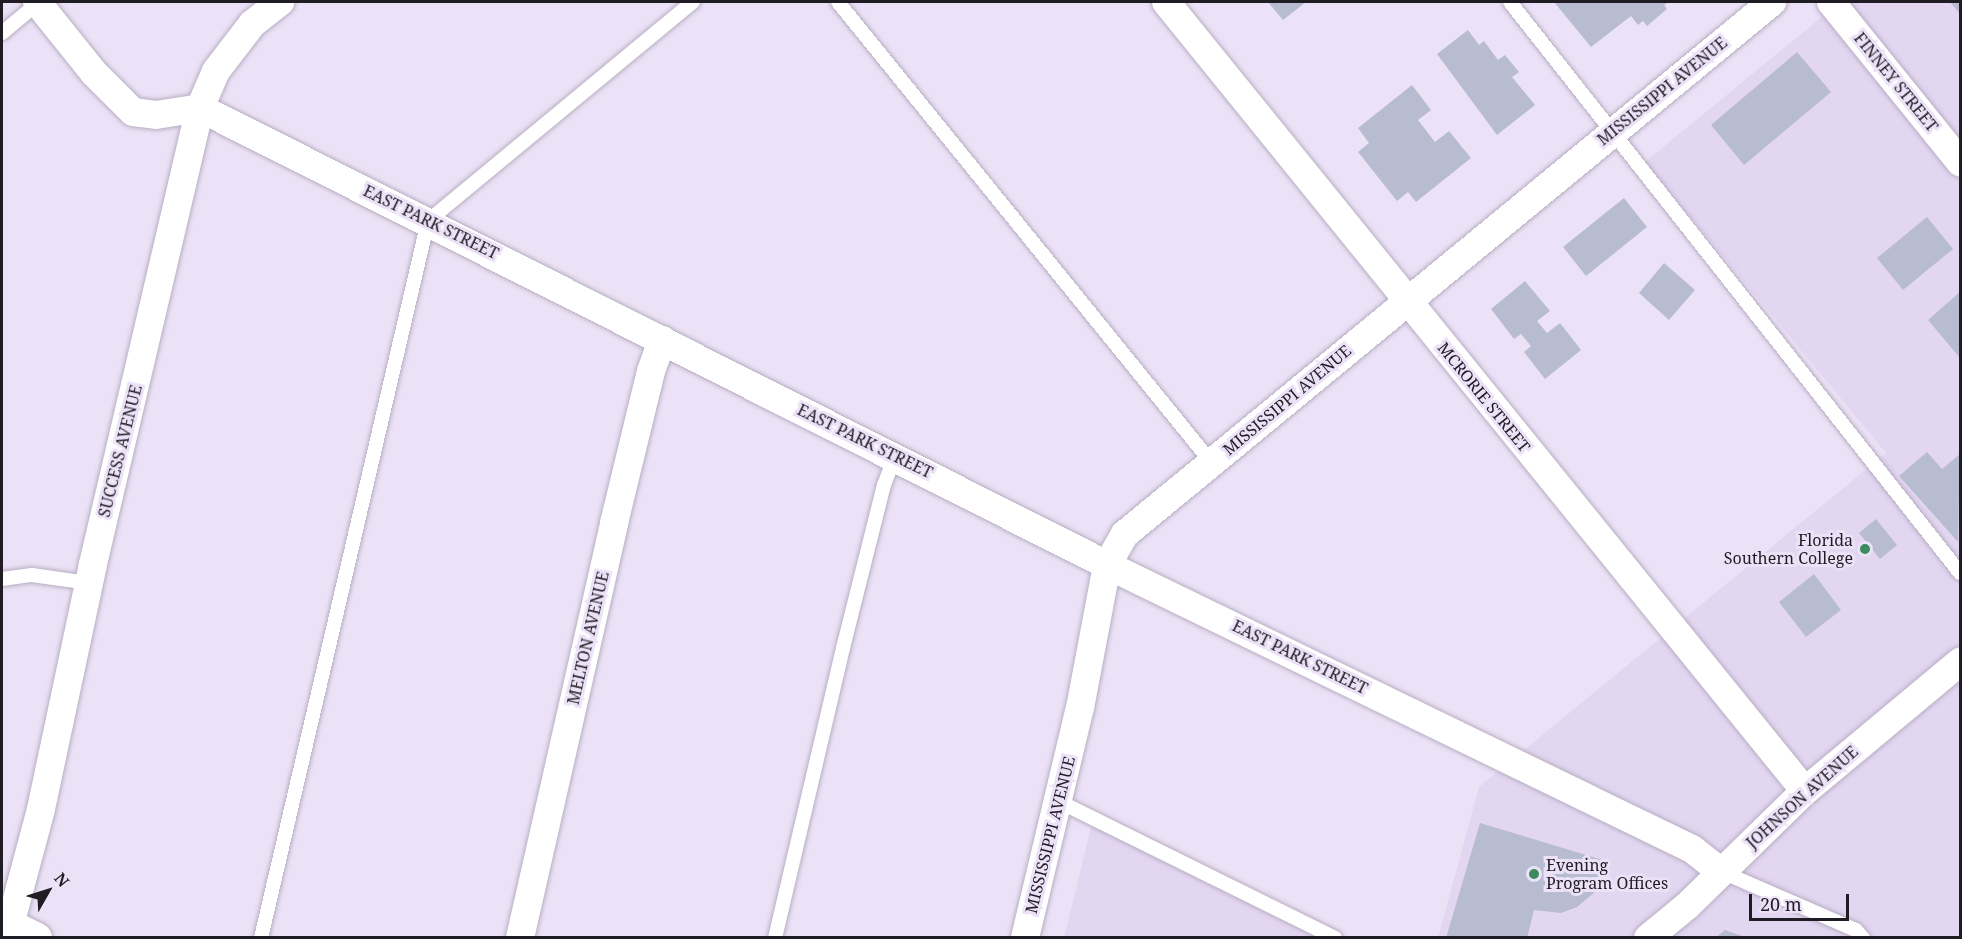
<!DOCTYPE html>
<style>
body{margin:0}
#map{position:relative;width:1962px;height:939px;overflow:hidden;background:#ece2f7;font-family:"Noto Serif",serif}
div>[style]{position:absolute}
[style*='--x']{left:calc(var(--x)*1px);top:calc(var(--y)*1px);width:calc(var(--w)*1px);rotate:calc(var(--a)*1deg)}
.built>*{inset:0;background:#e3d6f1}
.building>*{inset:0;background:#b8bcd1}
.roads{filter:drop-shadow(0 0 2px #b8aec2) drop-shadow(0 0 2px #b8aec2)}
.service>*{height:14px;margin:-7px;padding:0 7px;transform-origin:7px;border-radius:7px;background:#fff}
.minor>*{height:28px;margin:-14px;padding:0 14px;transform-origin:14px;border-radius:14px;background:#fff}
.tertiary>*{height:33px;margin:-16.5px;padding:0 16.5px;transform-origin:16.5px;border-radius:16.5px;background:#fff}
.dots>*{width:16px;height:16px;translate:-50% -50%;box-sizing:border-box;border:3px solid #ece2f7;border-radius:50%}
span{translate:-50% -50%;white-space:nowrap;text-align:center;line-height:1.15;-webkit-text-stroke:6px #ece2f7;paint-order:stroke}
.street-label{font-size:16px;color:#201c24}
.poi-label{font-size:16px;color:#201c24}
.right{translate:-100% -50%;text-align:right}
.left{translate:0 -50%;text-align:left}
.frame{position:absolute;inset:0;border:3px solid #201c24;pointer-events:none}
.north{position:absolute;left:18px;top:861px;width:60px;height:60px;-webkit-text-stroke:4px #ece2f7;paint-order:stroke;rotate:51deg;font-size:16px;font-weight:700;line-height:24px;text-align:center;color:#201c24}
.north::after{content:'';display:block;margin:auto;width:21px;height:27px;background:#201c24;clip-path:polygon(50% 0,100% 100%,50% 72%,0 100%)}
.scale{position:absolute;left:1749px;top:894px;width:100px;height:27px;box-sizing:border-box;border:3px solid #201c24;border-top:0;padding-left:8px;font-size:18px;line-height:21px;white-space:nowrap;color:#201c24;-webkit-text-stroke:4px #ece2f7;paint-order:stroke}
</style>
<div id="map">
<div class="built">
<div style="clip-path:polygon(1840px 2px,1960px 2px,1960px 937px,1438px 938px,1479px 787px,1886px 453px,1645px 162px)"></div>
<div style="clip-path:polygon(1092px 823px,1324px 938px,1064px 938px)"></div>
</div>
<div class="building">
<div style="clip-path:polygon(1268px 2px,1306px 2px,1283px 20px)"></div>
<div style="clip-path:polygon(1554px 2px,1669px 2px,1664px 5px,1667px 9px,1647px 26px,1643px 21px,1638px 25px,1631px 16px,1591px 47px)"></div>
<div style="clip-path:polygon(1950px 2px,1960px 2px,1960px 14px)"></div>
<div style="clip-path:polygon(1468px 30px,1479px 45px,1484px 41px,1498px 60px,1505px 55px,1519px 72px,1512px 77px,1535px 105px,1497px 135px,1437px 54px)"></div>
<div style="clip-path:polygon(1797px 52px,1831px 92px,1744px 165px,1711px 125px)"></div>
<div style="clip-path:polygon(1412px 85px,1431px 110px,1418px 120px,1435px 142px,1449px 131px,1471px 158px,1416px 202px,1408px 192px,1397px 201px,1358px 152px,1369px 143px,1358px 128px)"></div>
<div style="clip-path:polygon(1624px 198px,1647px 227px,1586px 276px,1563px 247px)"></div>
<div style="clip-path:polygon(1927px 217px,1953px 249px,1903px 290px,1877px 258px)"></div>
<div style="clip-path:polygon(1664px 263px,1695px 290px,1669px 320px,1639px 293px)"></div>
<div style="clip-path:polygon(1525px 281px,1550px 311px,1537px 321px,1547px 333px,1560px 323px,1581px 350px,1545px 379px,1524px 352px,1531px 346px,1521px 334px,1514px 339px,1491px 309px)"></div>
<div style="clip-path:polygon(1960px 292px,1960px 358px,1928px 320px)"></div>
<div style="clip-path:polygon(1927px 452px,1942px 469px,1960px 454px,1958px 542px,1899px 476px)"></div>
<div style="clip-path:polygon(1876px 519px,1897px 545px,1880px 559px,1859px 533px)"></div>
<div style="clip-path:polygon(1814px 574px,1841px 610px,1806px 637px,1779px 602px)"></div>
<div style="clip-path:polygon(1480px 823px,1606px 861px,1601px 887px,1577px 907px,1561px 913px,1534px 910px,1527px 938px,1446px 938px)"></div>
<div style="clip-path:polygon(1725px 930px,1745px 937px,1745px 938px,1715px 938px)"></div>
</div>
<div class="roads">
<div class="service">
<div style="--x:838;--y:2;--w:592;--a:50.96"></div>
<div style="--x:1510;--y:2;--w:727;--a:51.76"></div>
<div style="--x:2;--y:33;--w:47;--a:-39.8"></div>
<div style="--x:2;--y:579;--w:30;--a:-8"></div>
<div style="--x:32;--y:575;--w:58;--a:8"></div>
<div style="--x:1058;--y:801;--w:309;--a:26.3"></div>
<div style="--x:1720;--y:871;--w:148;--a:23.5"></div>
<div style="--x:1856;--y:930;--w:11;--a:49"></div>
<div style="--x:261;--y:938;--w:736;--a:-76.89"></div>
<div style="--x:428;--y:221;--w:344;--a:-39.6"></div>
<div style="--x:775;--y:938;--w:298;--a:-76.8"></div>
<div style="--x:843;--y:648;--w:168;--a:-75.9"></div>
<div style="--x:884;--y:485;--w:30;--a:-69"></div>
</div>
<div class="minor">
<div style="--x:37;--y:2;--w:91;--a:51.2"></div>
<div style="--x:94;--y:73;--w:55;--a:45"></div>
<div style="--x:133;--y:112;--w:23;--a:7"></div>
<div style="--x:156;--y:115;--w:45;--a:-9"></div>
<div style="--x:200;--y:108;--w:1016;--a:26.74"></div>
<div style="--x:1107;--y:565;--w:650;--a:25.9"></div>
<div style="--x:1692;--y:849;--w:36;--a:38"></div>
<div style="--x:1166;--y:2;--w:1015;--a:51"></div>
<div style="--x:1831;--y:2;--w:206;--a:51.1"></div>
<div style="--x:10;--y:925;--w:120;--a:-75"></div>
<div style="--x:41;--y:809;--w:250;--a:-78"></div>
<div style="--x:93;--y:564;--w:468;--a:-76.8"></div>
<div style="--x:200;--y:108;--w:40;--a:-66.6"></div>
<div style="--x:216;--y:71;--w:59;--a:-52.5"></div>
<div style="--x:252;--y:24;--w:36;--a:-38"></div>
<div style="--x:520;--y:938;--w:426;--a:-77.2"></div>
<div style="--x:614;--y:523;--w:156;--a:-76.3"></div>
<div style="--x:651;--y:371;--w:33;--a:-70"></div>
<div style="--x:1025;--y:938;--w:236;--a:-76.6"></div>
<div style="--x:1080;--y:708;--w:146;--a:-79.3"></div>
<div style="--x:1107;--y:565;--w:36;--a:-60"></div>
<div style="--x:1125;--y:534;--w:838;--a:-39.43"></div>
<div style="--x:1648;--y:938;--w:50;--a:-39.4"></div>
<div style="--x:1687;--y:906;--w:165;--a:-44.3"></div>
<div style="--x:1805;--y:791;--w:202;--a:-39.8"></div>
</div>
<div class="tertiary">
<div style="--x:2;--y:922;--w:37;--a:26"></div>
</div>
</div>
<div class="dots">
<div style="left:1865px;top:549px;background:#3b8b5c"></div>
<div style="left:1534px;top:874px;background:#3b8b5c"></div>
</div>
<div class="street-label">
<span style="left:1896px;top:82px;rotate:51deg">FINNEY STREET</span>
<span style="left:1662px;top:91px;rotate:-39deg">MISSISSIPPI AVENUE</span>
<span style="left:431px;top:222px;rotate:26deg">EAST PARK STREET</span>
<span style="left:1484px;top:397px;rotate:51deg">MCRORIE STREET</span>
<span style="left:1287px;top:400px;rotate:-40deg">MISSISSIPPI AVENUE</span>
<span style="left:865px;top:441px;rotate:26deg">EAST PARK STREET</span>
<span style="left:120px;top:451px;rotate:-76deg">SUCCESS AVENUE</span>
<span style="left:588px;top:638px;rotate:-77deg">MELTON AVENUE</span>
<span style="left:1300px;top:657px;rotate:26deg">EAST PARK STREET</span>
<span style="left:1802px;top:797px;rotate:-42deg">JOHNSON AVENUE</span>
<span style="left:1050px;top:835px;rotate:-76deg">MISSISSIPPI AVENUE</span>
</div>
<div class="poi-label">
<span class="right" style="left:1853px;top:549px">Florida<br>Southern College</span>
<span class="left" style="left:1546px;top:874px">Evening<br>Program Offices</span>
</div>
<div class="frame"></div>
<div class="north">N</div>
<div class="scale">20 m</div>
</div>
